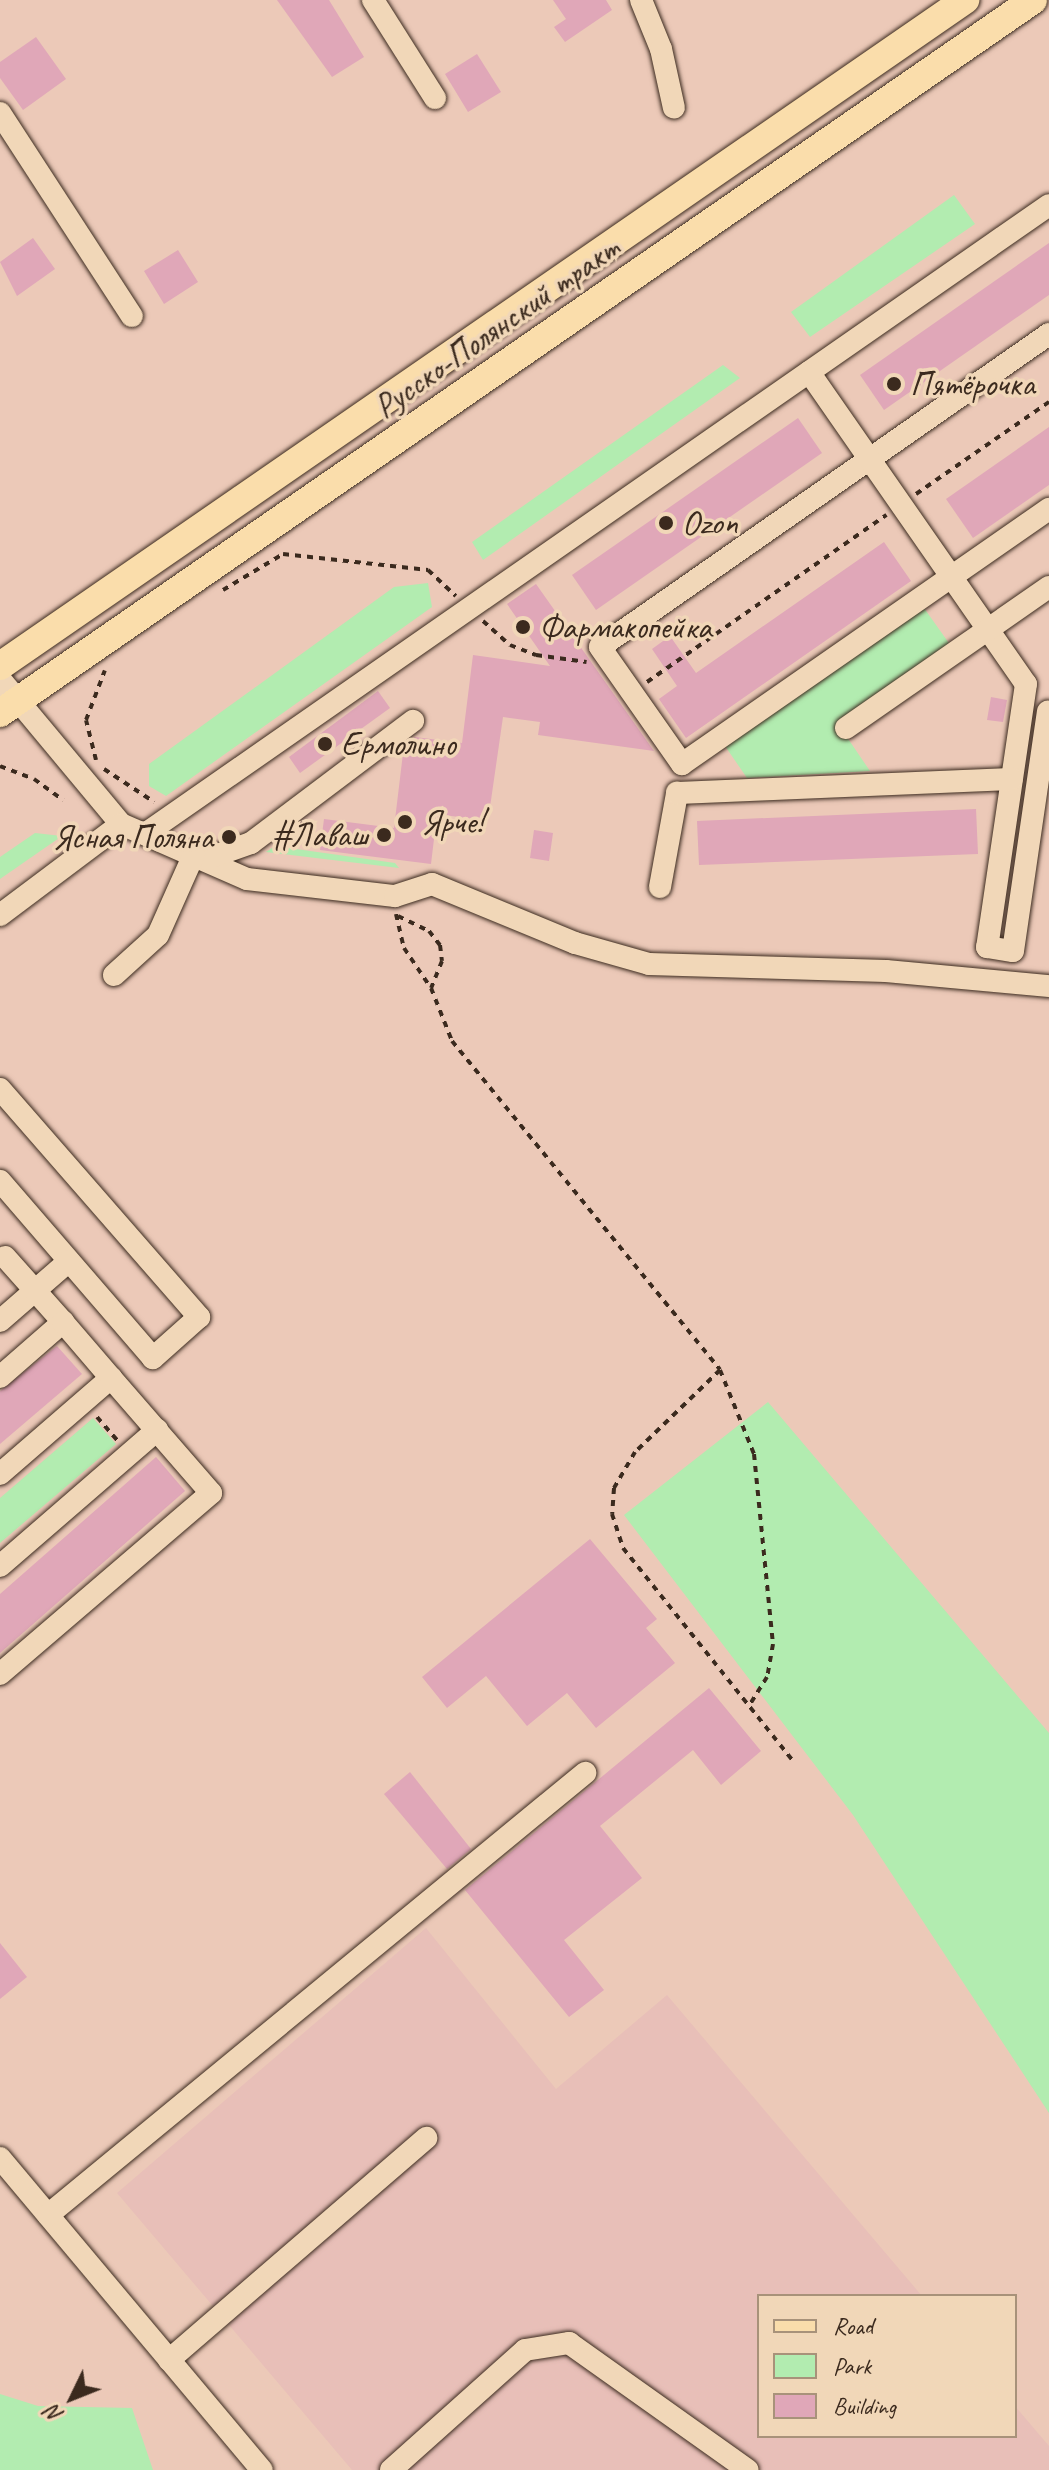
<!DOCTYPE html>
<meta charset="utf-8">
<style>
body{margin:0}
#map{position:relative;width:1049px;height:2470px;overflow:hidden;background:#ecc9b8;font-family:Caveat,sans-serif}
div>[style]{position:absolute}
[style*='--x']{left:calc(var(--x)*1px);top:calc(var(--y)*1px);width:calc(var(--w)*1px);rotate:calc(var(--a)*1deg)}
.built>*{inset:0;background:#e8bfb8}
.green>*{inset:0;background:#b2ecb0}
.building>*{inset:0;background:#e0a7b8}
.path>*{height:4px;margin-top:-2px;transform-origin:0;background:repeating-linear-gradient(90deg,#3b2a1e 0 6px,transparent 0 12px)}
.roads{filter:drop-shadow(0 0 2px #3b2a1e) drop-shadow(0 0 2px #3b2a1e)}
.minor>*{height:22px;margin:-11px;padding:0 11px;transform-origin:11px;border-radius:11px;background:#f1d7b8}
.major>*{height:28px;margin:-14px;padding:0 14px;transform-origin:14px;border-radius:14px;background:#faddab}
.dots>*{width:22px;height:22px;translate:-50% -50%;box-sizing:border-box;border:4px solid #f1d7b8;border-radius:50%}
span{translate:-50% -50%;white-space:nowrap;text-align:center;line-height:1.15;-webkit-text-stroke:7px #f1d7b8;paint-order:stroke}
.street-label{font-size:34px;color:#3b2a1e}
.poi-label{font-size:34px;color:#3b2a1e}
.left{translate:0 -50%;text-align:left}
.right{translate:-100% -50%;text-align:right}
.legend{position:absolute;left:757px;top:2294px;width:260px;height:144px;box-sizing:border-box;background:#f1d7b8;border:2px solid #a8927a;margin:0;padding:10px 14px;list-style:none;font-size:24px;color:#3b2a1e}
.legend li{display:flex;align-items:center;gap:16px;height:40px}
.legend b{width:40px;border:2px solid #a8927a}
.north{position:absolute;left:32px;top:2358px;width:80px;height:80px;-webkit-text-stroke:6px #f1d7b8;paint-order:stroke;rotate:227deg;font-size:22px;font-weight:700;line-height:32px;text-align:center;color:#3b2a1e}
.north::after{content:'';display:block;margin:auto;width:28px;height:36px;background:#3b2a1e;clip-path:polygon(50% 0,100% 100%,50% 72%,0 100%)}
</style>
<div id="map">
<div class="built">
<div style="clip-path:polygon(426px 1928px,556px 2089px,667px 1995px,922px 2296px,759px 2296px,759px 2436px,1015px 2436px,1015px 2406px,1049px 2446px,1049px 2470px,352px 2470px,117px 2193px)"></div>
</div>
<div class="green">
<div style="clip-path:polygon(954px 195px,975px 224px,810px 337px,791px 312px)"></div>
<div style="clip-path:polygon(723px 365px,740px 378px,483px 560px,472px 542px)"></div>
<div style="clip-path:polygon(428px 583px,432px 607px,166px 796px,149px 786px,149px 764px,394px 587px)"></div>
<div style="clip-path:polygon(924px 608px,951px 646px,838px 724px,870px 771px,747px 778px,725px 746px)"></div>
<div style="clip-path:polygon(35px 833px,62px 836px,0 879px,0 857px)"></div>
<div style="clip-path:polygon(275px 846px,395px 863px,399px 868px,266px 852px)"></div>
<div style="clip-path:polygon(768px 1402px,1049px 1733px,1049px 2113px,853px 1815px,624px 1515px)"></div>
<div style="clip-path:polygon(93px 1418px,116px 1444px,0 1543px,0 1498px)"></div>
<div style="clip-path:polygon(0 2394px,38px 2406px,132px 2408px,153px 2470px,0 2470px)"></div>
</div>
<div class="building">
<div style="clip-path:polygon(277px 0,329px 0,364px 57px,332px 77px)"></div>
<div style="clip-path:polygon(553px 0,606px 0,612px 10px,565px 42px,554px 27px,566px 19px)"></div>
<div style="clip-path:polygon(36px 37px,66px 79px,23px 110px,0 78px,0 62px)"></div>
<div style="clip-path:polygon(477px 54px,501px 92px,468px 112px,445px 74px)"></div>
<div style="clip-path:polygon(33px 238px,55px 269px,17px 296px,0 262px)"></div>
<div style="clip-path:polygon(1049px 243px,1049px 295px,884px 410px,860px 375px)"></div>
<div style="clip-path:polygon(178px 250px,198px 282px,164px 304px,144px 271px)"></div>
<div style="clip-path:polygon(798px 418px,822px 453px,596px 610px,572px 575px)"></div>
<div style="clip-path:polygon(1049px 427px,1049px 485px,973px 538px,946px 499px)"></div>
<div style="clip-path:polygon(884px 542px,911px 581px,686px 738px,659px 699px,677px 686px,652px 649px,670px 636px,696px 673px)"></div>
<div style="clip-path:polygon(536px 584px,654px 751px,538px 735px,540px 722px,503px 717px,488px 821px,437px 814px,431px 864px,320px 850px,324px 819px,394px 828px,404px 745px,415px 737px,462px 743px,473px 655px,550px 666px,507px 604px)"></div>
<div style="clip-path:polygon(378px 691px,390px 708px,300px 773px,289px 757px)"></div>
<div style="clip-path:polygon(991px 697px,1007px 700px,1003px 722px,987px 720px)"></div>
<div style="clip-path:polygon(976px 809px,978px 854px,699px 865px,697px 821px)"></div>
<div style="clip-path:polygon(534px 830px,553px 833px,549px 861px,530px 858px)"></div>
<div style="clip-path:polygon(57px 1346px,82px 1374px,0 1444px,0 1391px)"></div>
<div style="clip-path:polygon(156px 1457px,185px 1491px,0 1653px,0 1594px)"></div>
<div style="clip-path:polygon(590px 1539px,657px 1619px,646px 1628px,675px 1663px,596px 1728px,567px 1693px,527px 1726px,486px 1676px,447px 1708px,422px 1677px)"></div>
<div style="clip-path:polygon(709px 1688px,761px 1751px,721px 1785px,693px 1750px,600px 1826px,642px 1878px,564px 1940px,604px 1990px,569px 2017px,465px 1890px)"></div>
<div style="clip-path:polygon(410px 1772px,471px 1849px,447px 1869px,384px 1794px)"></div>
<div style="clip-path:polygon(0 1943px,27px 1977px,0 1999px)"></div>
</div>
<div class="path">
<div style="--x:916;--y:494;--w:162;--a:-34.7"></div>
<div style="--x:223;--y:590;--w:70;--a:-31"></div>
<div style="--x:283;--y:554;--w:146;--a:6.3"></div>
<div style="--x:428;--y:570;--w:38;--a:43"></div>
<div style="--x:483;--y:621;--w:36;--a:42"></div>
<div style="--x:510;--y:645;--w:28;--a:21"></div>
<div style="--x:536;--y:655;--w:51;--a:7.8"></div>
<div style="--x:647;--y:682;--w:292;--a:-34.9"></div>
<div style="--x:96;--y:760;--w:41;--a:-104"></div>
<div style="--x:86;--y:720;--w:53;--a:-69.2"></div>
<div style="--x:0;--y:766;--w:36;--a:21"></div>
<div style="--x:34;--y:779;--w:36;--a:36"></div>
<div style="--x:104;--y:769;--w:60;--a:33.4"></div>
<div style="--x:396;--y:914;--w:35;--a:77"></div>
<div style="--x:404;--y:948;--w:48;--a:56"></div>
<div style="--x:431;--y:988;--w:57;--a:68.4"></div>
<div style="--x:452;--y:1041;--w:424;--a:50.8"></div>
<div style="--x:720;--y:1370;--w:91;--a:68"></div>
<div style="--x:754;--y:1454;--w:191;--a:84.3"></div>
<div style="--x:773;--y:1644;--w:34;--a:100"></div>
<div style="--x:767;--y:1677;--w:34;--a:122"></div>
<div style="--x:398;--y:916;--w:34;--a:26"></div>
<div style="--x:429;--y:931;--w:18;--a:52"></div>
<div style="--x:440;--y:945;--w:16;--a:83"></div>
<div style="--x:442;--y:961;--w:29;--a:112"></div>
<div style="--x:720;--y:1370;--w:118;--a:136"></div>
<div style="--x:635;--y:1452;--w:42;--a:120.3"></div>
<div style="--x:614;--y:1488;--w:26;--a:94"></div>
<div style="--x:612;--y:1514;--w:36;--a:72"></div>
<div style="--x:623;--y:1548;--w:271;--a:51.4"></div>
<div style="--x:97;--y:1417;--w:32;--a:49"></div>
</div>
<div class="roads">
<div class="minor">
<div style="--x:373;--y:0;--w:116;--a:57.7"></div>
<div style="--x:641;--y:0;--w:53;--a:67.8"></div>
<div style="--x:661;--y:49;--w:60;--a:77.6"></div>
<div style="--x:0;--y:113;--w:242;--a:57"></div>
<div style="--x:1049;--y:334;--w:547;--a:145.12"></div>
<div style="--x:600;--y:647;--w:143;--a:55"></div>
<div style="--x:682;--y:764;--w:447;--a:-34.8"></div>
<div style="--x:809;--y:372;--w:380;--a:55.2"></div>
<div style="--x:1026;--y:684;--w:266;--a:98.4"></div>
<div style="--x:987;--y:947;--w:26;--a:9"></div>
<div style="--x:1013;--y:951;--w:242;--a:-81.7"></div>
<div style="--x:0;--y:679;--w:189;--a:50.2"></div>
<div style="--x:121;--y:824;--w:137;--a:23.6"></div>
<div style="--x:247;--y:879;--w:149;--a:6.6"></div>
<div style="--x:395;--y:896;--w:39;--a:-18"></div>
<div style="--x:432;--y:884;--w:155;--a:22.4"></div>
<div style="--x:575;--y:943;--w:77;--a:15.8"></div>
<div style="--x:649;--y:964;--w:237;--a:1.7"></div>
<div style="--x:886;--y:971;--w:164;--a:5.3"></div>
<div style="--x:846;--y:728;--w:247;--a:-34.8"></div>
<div style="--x:145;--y:834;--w:1101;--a:-34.83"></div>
<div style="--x:206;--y:859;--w:48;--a:-19.6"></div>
<div style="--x:251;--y:843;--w:203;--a:-37"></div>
<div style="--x:660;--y:887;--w:96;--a:-79.7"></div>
<div style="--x:677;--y:793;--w:335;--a:-2.4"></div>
<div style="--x:0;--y:915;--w:151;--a:-36.9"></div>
<div style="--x:114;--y:975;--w:59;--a:-42.3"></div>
<div style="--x:158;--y:935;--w:89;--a:-66"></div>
<div style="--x:0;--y:1089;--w:303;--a:48.9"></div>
<div style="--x:199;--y:1317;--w:62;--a:138.3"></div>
<div style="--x:153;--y:1358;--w:234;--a:-130.8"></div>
<div style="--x:0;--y:1321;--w:91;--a:-41"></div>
<div style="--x:0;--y:1377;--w:84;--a:-41.1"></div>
<div style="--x:63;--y:1322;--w:87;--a:-131.7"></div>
<div style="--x:0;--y:1474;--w:147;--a:-40.9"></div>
<div style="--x:111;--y:1378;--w:74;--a:-130.6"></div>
<div style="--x:0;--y:1566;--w:208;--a:-40.9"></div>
<div style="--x:0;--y:1674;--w:278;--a:-40.6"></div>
<div style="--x:211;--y:1493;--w:152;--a:-131"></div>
<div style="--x:0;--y:2158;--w:407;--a:50"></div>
<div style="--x:48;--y:2215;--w:696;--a:-39.46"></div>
<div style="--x:169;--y:2360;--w:340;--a:-40.8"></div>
<div style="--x:391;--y:2470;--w:180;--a:-41.8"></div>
<div style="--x:525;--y:2350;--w:45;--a:-9"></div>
<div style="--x:569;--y:2343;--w:219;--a:35.4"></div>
</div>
<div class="major">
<div style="--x:0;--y:666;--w:1173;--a:-34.61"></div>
<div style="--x:0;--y:713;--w:1255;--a:-34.61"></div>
</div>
</div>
<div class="dots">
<div style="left:894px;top:384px;background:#3b2a1e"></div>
<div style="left:666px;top:523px;background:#3b2a1e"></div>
<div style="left:523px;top:627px;background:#3b2a1e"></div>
<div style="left:325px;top:744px;background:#3b2a1e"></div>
<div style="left:405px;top:822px;background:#3b2a1e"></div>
<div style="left:384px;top:835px;background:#3b2a1e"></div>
<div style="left:229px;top:837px;background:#3b2a1e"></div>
</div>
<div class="street-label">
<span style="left:496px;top:327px;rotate:-35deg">Русско-Полянский тракт</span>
</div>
<div class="poi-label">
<span class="left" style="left:910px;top:384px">Пятёрочка</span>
<span class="left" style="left:682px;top:523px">Ozon</span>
<span class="left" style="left:539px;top:627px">Фармакопейка</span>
<span class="left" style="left:341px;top:744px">Ермолино</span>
<span class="left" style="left:421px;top:822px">Ярче!</span>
<span class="right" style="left:368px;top:835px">#Лаваш</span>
<span class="right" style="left:213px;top:837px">Ясная Поляна</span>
</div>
<ul class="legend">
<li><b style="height:10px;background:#faddab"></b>Road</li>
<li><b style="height:22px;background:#b2ecb0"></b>Park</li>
<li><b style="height:22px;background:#e0a7b8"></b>Building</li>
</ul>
<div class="north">N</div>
</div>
